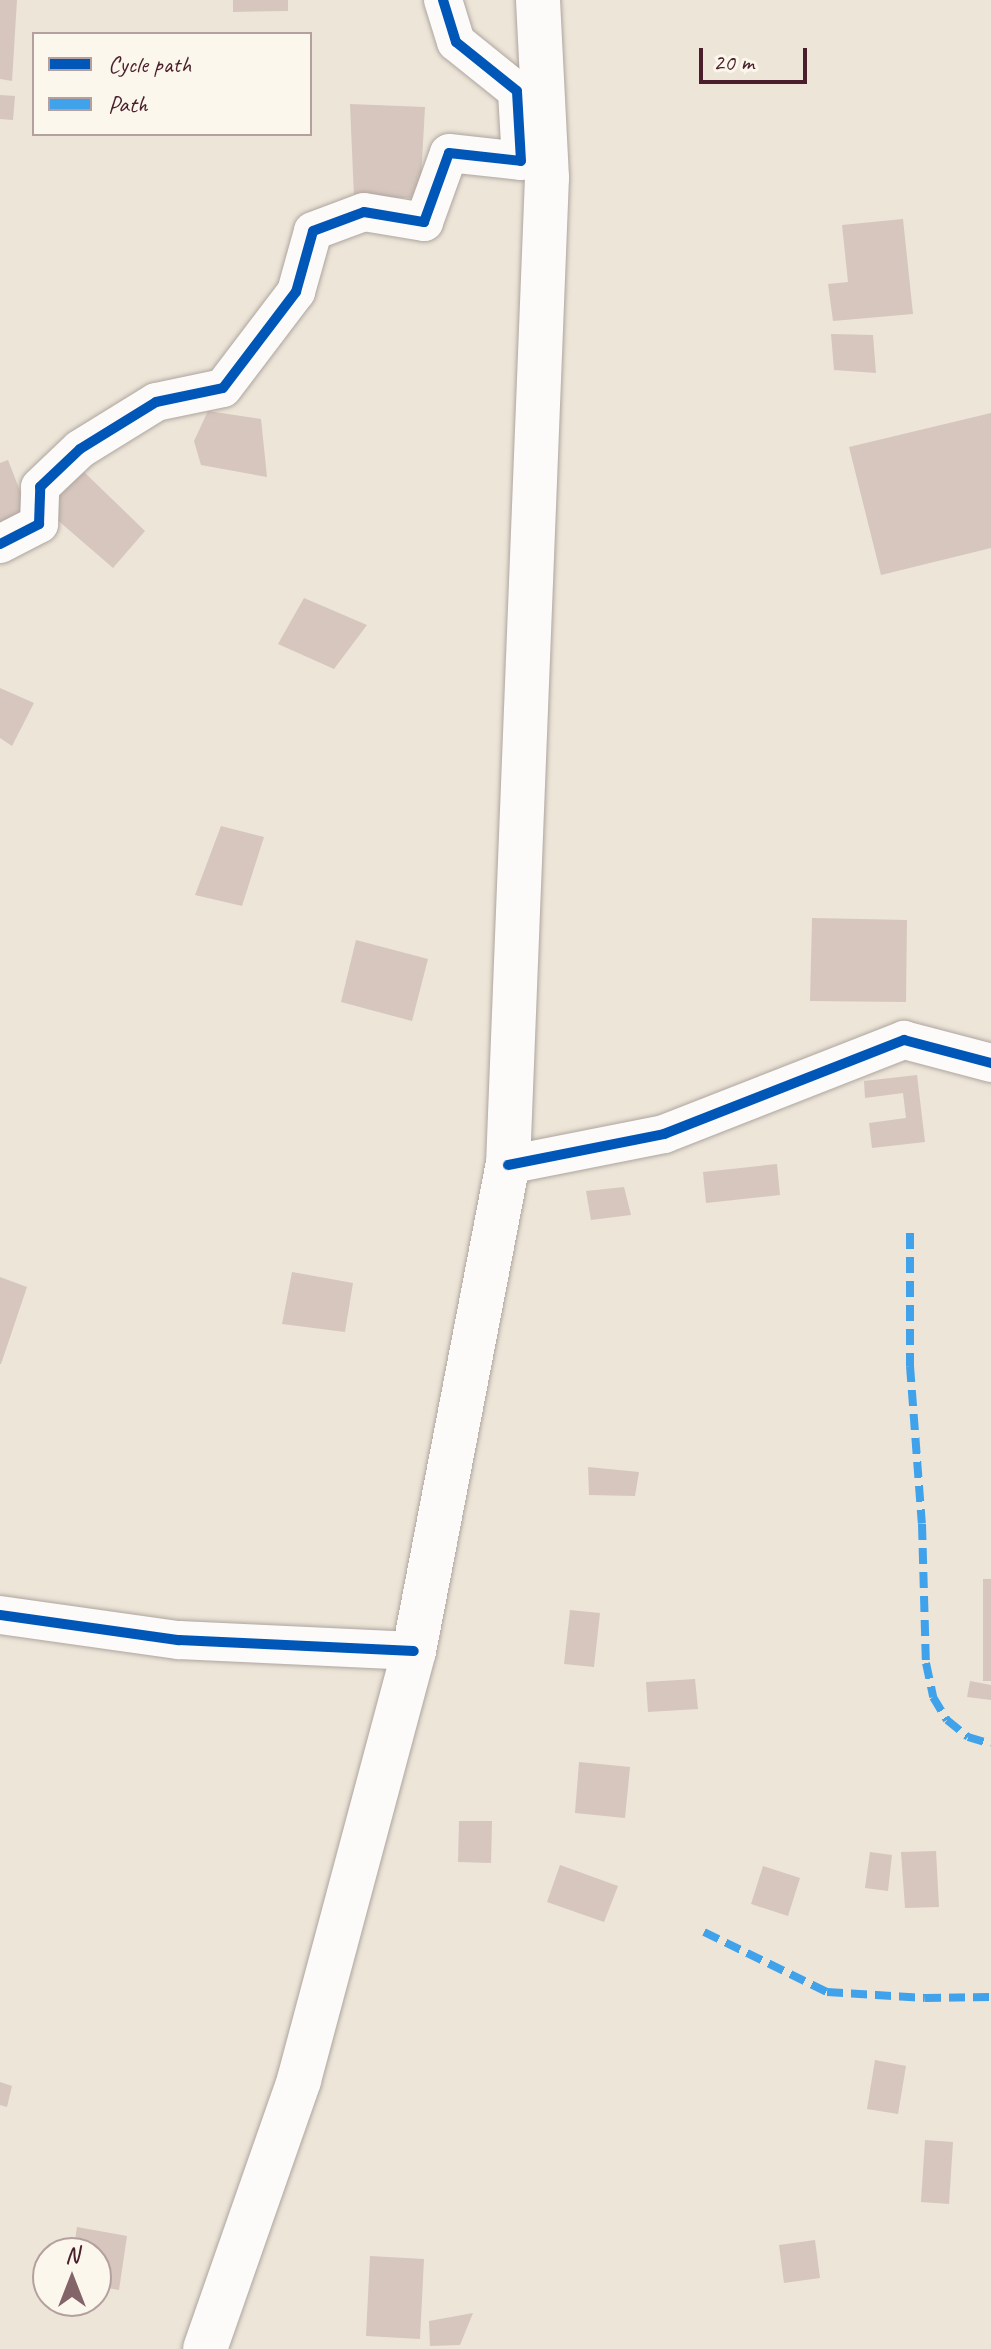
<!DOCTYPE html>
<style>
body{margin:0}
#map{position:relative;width:991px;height:2349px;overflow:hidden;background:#ede5d8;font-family:Caveat,sans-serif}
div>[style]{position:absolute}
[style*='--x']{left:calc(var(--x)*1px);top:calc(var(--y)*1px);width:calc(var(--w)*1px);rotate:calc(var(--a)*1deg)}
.building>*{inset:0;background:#d6c6be}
.roads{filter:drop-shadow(0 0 2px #aea59f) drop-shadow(0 0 2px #aea59f)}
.minor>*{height:38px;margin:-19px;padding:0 19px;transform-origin:19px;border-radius:19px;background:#fcfbf9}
.major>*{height:44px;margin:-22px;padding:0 22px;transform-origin:22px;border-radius:22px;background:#fcfbf9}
.quiet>*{height:8px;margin-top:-4px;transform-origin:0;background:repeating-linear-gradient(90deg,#40a2eb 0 16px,transparent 0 24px)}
.cycleway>*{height:10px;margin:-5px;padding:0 5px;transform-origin:5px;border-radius:5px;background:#0057b8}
span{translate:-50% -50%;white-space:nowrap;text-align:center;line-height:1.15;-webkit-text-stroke:8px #fbf7ec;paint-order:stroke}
.legend{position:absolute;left:32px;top:32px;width:280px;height:104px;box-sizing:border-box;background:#fbf7ec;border:2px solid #b4a19f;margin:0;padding:10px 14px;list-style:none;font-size:24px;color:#4a1f2b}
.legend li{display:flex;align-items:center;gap:16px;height:40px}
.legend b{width:40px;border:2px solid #b4a19f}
.north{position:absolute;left:32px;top:2237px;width:80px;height:80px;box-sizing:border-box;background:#fbf7ec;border:2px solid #b4a19f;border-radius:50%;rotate:0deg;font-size:22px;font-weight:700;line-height:32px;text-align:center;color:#4a1f2b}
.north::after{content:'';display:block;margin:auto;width:28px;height:36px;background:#836468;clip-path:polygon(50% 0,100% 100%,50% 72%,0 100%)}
.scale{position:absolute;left:699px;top:48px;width:108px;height:36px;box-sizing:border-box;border:4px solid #4a1f2b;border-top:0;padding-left:10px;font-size:24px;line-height:28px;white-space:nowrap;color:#4a1f2b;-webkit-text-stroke:6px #fbf7ec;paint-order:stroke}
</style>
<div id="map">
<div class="building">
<div style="clip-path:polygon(0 0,17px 0,12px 81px,0 79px)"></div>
<div style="clip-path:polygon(233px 0,288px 0,288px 11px,233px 12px)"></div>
<div style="clip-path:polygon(0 95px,15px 96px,13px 120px,0 119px)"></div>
<div style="clip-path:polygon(350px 104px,425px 107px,420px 198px,354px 197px)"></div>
<div style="clip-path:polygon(903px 219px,913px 314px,833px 321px,828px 284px,848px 282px,842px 225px)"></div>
<div style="clip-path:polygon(831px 334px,873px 335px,876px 373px,834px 370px)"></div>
<div style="clip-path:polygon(208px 411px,261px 419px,267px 477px,201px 465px,194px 441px)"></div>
<div style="clip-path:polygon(991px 413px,991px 548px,881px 575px,849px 447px)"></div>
<div style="clip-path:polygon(8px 460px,29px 514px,0 525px,0 463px)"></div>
<div style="clip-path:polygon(82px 470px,145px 531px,113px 568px,47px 511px)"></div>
<div style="clip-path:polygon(304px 598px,367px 625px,334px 669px,278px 644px)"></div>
<div style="clip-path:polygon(0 688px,34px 703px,12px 746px,0 738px)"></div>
<div style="clip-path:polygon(221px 826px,264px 837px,242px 906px,195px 895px)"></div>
<div style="clip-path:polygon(812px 918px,907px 920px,906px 1002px,810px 1001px)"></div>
<div style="clip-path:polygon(356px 940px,428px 959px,412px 1021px,341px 1002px)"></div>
<div style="clip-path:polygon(917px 1075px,925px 1142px,872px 1148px,869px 1123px,906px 1118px,903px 1093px,865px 1098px,864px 1081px)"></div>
<div style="clip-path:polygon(777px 1164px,780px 1195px,706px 1203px,703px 1172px)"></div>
<div style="clip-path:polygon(624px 1187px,631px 1215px,591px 1220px,586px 1191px)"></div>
<div style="clip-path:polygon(292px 1272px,353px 1283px,345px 1332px,282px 1324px)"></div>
<div style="clip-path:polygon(0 1277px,27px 1287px,1px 1364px,0 1364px)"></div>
<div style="clip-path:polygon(588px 1467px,639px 1472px,635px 1496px,589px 1495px)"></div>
<div style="clip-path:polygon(983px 1579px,991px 1579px,991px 1681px,983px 1681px)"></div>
<div style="clip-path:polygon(570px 1610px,600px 1613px,594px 1667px,564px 1664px)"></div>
<div style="clip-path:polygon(695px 1679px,698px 1709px,648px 1712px,646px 1682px)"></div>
<div style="clip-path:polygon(970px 1681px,991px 1685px,991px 1700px,967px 1697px)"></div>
<div style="clip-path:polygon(579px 1762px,630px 1767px,625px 1818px,575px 1813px)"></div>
<div style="clip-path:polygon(459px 1821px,492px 1821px,491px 1863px,458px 1862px)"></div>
<div style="clip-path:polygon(936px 1851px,939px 1907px,905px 1908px,901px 1852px)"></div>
<div style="clip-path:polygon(870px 1852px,892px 1855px,888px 1891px,865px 1888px)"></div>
<div style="clip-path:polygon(560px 1865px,618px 1886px,604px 1922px,547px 1902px)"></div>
<div style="clip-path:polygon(763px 1866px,800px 1878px,788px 1916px,751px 1904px)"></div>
<div style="clip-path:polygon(875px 2060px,906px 2066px,898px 2114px,867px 2109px)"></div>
<div style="clip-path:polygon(0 2082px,12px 2086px,7px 2107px,0 2105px)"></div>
<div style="clip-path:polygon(925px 2140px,953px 2142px,949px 2204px,921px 2202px)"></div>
<div style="clip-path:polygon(77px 2227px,127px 2236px,119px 2290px,96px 2286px,96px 2253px,73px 2253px)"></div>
<div style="clip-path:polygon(815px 2240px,820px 2278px,784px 2283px,779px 2245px)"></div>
<div style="clip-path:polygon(370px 2256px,424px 2259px,420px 2339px,366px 2336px)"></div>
<div style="clip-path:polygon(473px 2313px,460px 2345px,430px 2346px,429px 2321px)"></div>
</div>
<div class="roads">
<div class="minor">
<div style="--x:0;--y:544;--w:44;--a:-27.1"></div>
<div style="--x:39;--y:524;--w:37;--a:-88"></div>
<div style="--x:40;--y:487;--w:55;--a:-43.5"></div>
<div style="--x:80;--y:449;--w:89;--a:-31.7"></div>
<div style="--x:156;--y:402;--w:68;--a:-11.8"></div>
<div style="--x:223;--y:388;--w:121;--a:-52.8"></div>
<div style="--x:296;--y:292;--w:63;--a:-74.4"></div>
<div style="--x:313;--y:231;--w:54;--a:-20.4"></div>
<div style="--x:364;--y:212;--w:61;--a:9.5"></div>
<div style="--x:424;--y:222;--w:73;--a:-70.1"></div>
<div style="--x:449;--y:153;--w:72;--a:6.3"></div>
<div style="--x:521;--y:161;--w:70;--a:-93.3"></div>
<div style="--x:517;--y:91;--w:78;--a:-141.2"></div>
<div style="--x:456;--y:42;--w:44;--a:-107.2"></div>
<div style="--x:508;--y:1165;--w:159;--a:-11.2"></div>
<div style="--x:664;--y:1134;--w:258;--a:-21.4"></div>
<div style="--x:904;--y:1040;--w:90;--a:14.8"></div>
<div style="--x:0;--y:1615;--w:181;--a:8"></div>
<div style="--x:179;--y:1640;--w:235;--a:2.7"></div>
</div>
<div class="major">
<div style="--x:205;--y:2349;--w:285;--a:-70.7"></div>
<div style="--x:299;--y:2080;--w:444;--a:-75"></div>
<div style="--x:414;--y:1651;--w:495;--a:-79.1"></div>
<div style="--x:508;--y:1165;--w:988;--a:-87.74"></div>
<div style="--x:547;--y:178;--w:178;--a:-92.9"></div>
</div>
</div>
<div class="quiet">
<div style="--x:910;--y:1233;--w:133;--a:90"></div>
<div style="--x:910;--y:1366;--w:158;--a:85.7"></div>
<div style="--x:922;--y:1524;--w:139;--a:88.4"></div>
<div style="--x:926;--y:1663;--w:35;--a:78"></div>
<div style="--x:933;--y:1697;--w:27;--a:59"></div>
<div style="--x:947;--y:1720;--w:27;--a:39"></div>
<div style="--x:968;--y:1737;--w:24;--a:17"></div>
<div style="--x:704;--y:1932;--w:137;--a:26"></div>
<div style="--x:827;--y:1992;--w:98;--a:3.5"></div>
<div style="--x:925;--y:1998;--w:66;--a:-0.9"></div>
</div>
<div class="cycleway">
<div style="--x:0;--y:544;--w:44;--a:-27.1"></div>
<div style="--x:39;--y:524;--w:37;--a:-88"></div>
<div style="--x:40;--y:487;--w:55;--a:-43.5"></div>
<div style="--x:80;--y:449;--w:89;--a:-31.7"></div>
<div style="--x:156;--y:402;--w:68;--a:-11.8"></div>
<div style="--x:223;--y:388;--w:121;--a:-52.8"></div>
<div style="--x:296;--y:292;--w:63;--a:-74.4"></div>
<div style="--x:313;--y:231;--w:54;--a:-20.4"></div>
<div style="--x:364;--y:212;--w:61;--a:9.5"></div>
<div style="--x:424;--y:222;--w:73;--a:-70.1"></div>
<div style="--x:449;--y:153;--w:72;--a:6.3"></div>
<div style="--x:521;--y:161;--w:70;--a:-93.3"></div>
<div style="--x:517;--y:91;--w:78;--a:-141.2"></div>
<div style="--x:456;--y:42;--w:44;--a:-107.2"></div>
<div style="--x:508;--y:1165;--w:159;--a:-11.2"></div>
<div style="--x:664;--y:1134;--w:258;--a:-21.4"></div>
<div style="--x:904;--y:1040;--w:90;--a:14.8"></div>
<div style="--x:0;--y:1615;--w:181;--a:8"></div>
<div style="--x:179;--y:1640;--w:235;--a:2.7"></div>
</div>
<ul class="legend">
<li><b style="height:10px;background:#0057b8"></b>Cycle path</li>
<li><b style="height:10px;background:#40a2eb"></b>Path</li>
</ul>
<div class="north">N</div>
<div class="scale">20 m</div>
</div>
